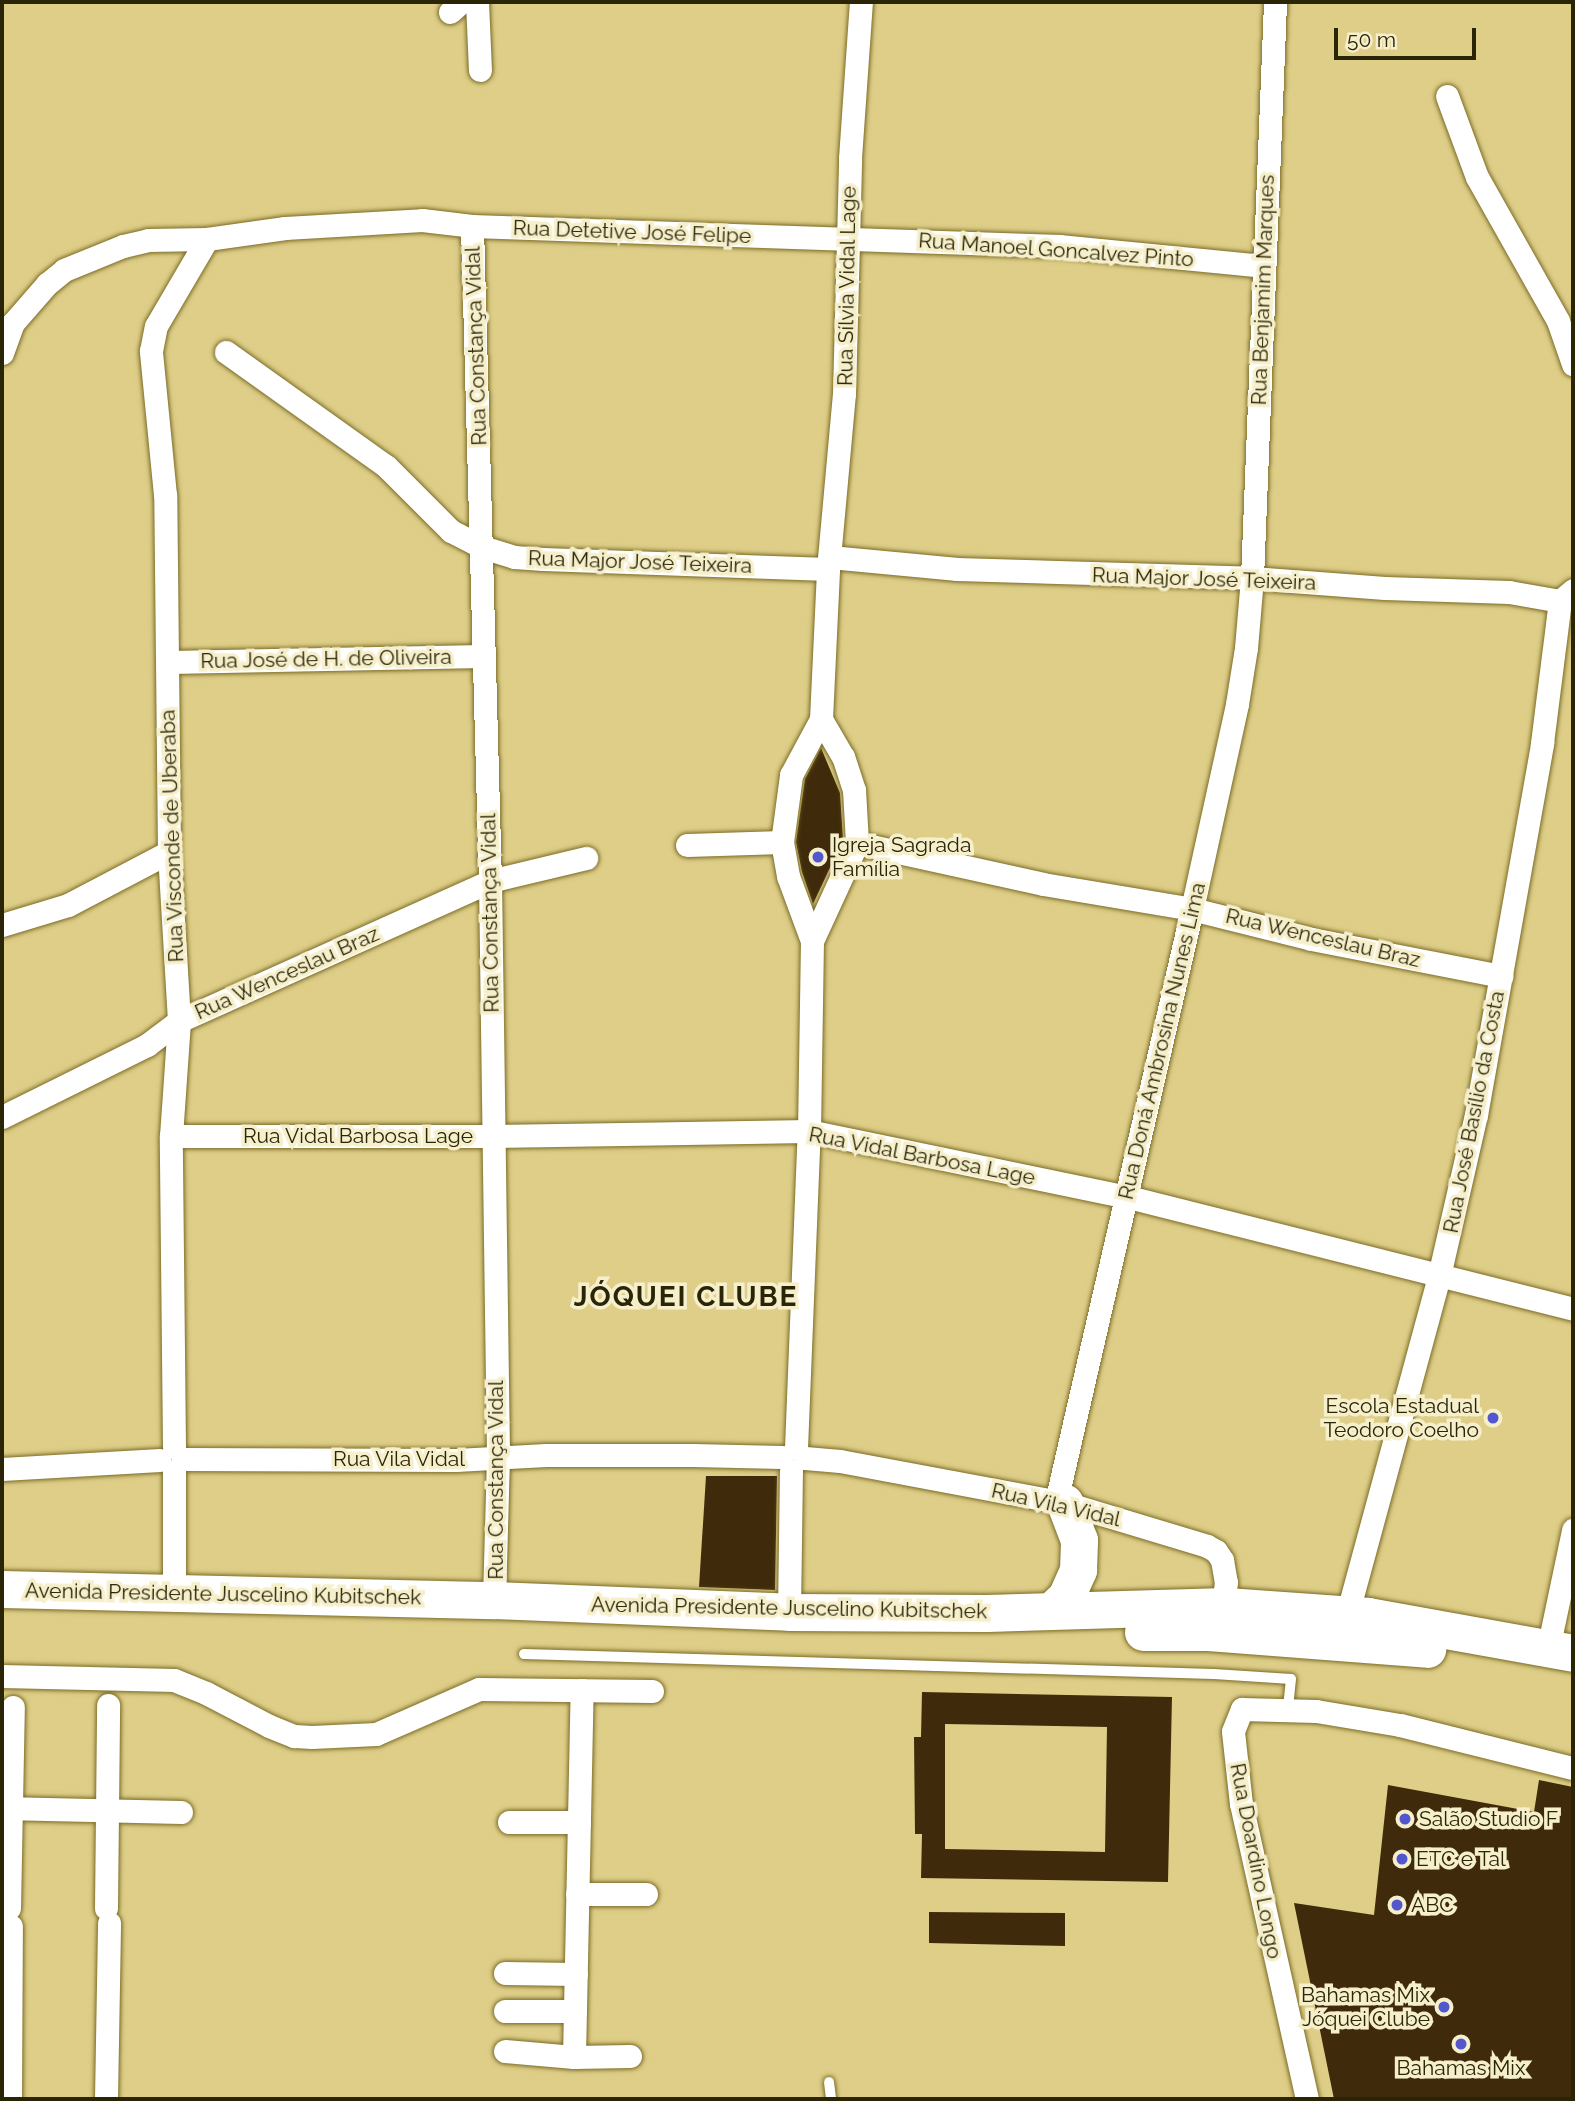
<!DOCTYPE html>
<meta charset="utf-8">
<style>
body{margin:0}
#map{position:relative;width:1575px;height:2101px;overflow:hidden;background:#dece88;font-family:Raleway,sans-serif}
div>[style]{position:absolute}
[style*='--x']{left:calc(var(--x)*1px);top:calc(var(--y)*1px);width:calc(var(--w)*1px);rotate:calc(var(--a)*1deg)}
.building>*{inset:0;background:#3f2b0b}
.roads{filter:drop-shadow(0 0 2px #7c6c26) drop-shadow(0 0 2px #7c6c26)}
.service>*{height:10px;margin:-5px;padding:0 5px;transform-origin:5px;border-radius:5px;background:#fff}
.minor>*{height:23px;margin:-11.5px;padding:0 11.5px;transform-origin:11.5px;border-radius:11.5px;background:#fff}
.trunk>*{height:37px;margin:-18.5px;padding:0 18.5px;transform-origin:18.5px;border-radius:18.5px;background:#fff}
.dots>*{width:19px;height:19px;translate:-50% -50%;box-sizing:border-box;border:4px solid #f6efcc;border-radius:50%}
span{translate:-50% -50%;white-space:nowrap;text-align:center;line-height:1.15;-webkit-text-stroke:7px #f6efcc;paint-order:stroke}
.street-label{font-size:21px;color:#2b2507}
.poi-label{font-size:21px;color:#2b2507}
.left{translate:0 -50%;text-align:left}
.right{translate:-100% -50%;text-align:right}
.district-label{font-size:28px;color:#2b2507;font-weight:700;letter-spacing:2px}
.frame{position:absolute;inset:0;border:4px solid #2b2507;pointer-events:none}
.scale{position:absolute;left:1334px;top:28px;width:142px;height:32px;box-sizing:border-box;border:4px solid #2b2507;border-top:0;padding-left:9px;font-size:21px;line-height:24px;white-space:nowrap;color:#2b2507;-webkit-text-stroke:5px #f6efcc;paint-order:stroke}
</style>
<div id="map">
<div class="building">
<div style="clip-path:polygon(821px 748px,840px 793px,843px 840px,813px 904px,802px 872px,796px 842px,805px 779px)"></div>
<div style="clip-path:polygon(706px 1476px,777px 1476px,775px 1590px,699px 1587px)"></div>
<div style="clip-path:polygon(evenodd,922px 1692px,1172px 1697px,1168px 1882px,921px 1878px,922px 1834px,915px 1834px,914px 1737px,921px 1737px,922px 1692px,945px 1724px,1107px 1727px,1105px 1852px,945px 1849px,945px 1724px)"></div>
<div style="clip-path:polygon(1539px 1780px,1573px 1787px,1573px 2099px,1334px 2099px,1294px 1903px,1374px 1915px,1388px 1785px,1534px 1812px)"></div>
<div style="clip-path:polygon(929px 1912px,1065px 1913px,1065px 1946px,929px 1943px)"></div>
</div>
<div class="roads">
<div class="service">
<div style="--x:524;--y:1654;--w:690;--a:1.66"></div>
<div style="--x:1214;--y:1674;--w:77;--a:3.7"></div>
<div style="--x:1291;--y:1679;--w:30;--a:96"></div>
<div style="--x:829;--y:2082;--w:17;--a:83"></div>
</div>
<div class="minor">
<div style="--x:477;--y:2;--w:68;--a:87.5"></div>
<div style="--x:450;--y:12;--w:15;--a:-42"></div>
<div style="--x:1447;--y:96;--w:86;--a:69.7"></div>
<div style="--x:1477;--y:177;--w:165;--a:60.6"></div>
<div style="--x:1558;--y:321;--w:46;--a:70.8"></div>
<div style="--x:472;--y:226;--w:655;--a:88.43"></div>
<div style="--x:490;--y:881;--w:576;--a:89.2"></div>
<div style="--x:498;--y:1457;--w:143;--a:91.6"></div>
<div style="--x:226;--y:352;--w:196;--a:35.5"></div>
<div style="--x:386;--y:466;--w:92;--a:45"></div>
<div style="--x:451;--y:531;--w:35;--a:27"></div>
<div style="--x:482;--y:547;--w:34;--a:17"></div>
<div style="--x:514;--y:557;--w:29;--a:4"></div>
<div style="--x:543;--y:559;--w:285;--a:2"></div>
<div style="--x:2;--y:353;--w:32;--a:-70"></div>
<div style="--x:13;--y:323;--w:52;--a:-48.9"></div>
<div style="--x:47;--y:284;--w:22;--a:-39"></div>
<div style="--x:64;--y:270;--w:64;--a:-22.1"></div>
<div style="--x:123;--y:246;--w:26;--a:-13"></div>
<div style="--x:148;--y:240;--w:59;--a:-1"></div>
<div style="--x:207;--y:239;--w:79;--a:-8"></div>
<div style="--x:285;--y:228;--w:137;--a:-3.3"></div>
<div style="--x:422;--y:220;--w:50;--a:6.8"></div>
<div style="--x:472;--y:226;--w:588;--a:1.95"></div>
<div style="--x:1060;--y:246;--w:205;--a:5.6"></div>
<div style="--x:830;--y:557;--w:128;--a:5.4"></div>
<div style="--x:957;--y:569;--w:295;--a:1.7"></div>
<div style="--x:1252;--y:578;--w:133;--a:4.3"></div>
<div style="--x:1385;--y:588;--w:124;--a:1.8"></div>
<div style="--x:1509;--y:592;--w:52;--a:10"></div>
<div style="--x:1560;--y:601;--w:17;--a:-40"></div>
<div style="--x:168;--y:662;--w:316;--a:-1.1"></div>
<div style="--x:857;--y:843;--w:190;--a:12.4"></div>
<div style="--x:1043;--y:884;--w:151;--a:9.5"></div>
<div style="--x:1192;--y:909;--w:123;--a:14.1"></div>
<div style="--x:1311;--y:939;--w:194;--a:11"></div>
<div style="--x:687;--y:845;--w:95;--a:-1.8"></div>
<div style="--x:2;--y:925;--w:69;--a:-16.9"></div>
<div style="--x:68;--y:905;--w:114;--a:-27.7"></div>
<div style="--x:812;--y:941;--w:69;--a:-110.3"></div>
<div style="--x:788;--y:876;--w:35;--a:-100"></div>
<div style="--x:782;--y:842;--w:68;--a:-82.3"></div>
<div style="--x:791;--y:775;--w:64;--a:-61.8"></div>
<div style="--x:2;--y:1117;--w:162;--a:-26.4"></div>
<div style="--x:147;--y:1045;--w:40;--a:-37"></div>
<div style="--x:179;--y:1021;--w:341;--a:-24.2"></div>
<div style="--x:490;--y:881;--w:99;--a:-13.5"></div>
<div style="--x:171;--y:1136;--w:322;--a:0"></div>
<div style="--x:493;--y:1136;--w:316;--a:-0.9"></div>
<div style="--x:809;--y:1131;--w:326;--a:11.7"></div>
<div style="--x:1128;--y:1197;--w:459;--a:14.1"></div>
<div style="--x:174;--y:1447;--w:311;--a:-90.6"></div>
<div style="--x:171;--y:1136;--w:115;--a:-86"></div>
<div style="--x:179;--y:1021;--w:169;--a:-93.4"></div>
<div style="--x:169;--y:852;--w:357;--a:-90.6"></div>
<div style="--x:165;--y:495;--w:145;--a:-95.6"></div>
<div style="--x:151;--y:351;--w:25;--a:-79"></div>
<div style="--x:156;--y:326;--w:101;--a:-59.6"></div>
<div style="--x:796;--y:1448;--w:317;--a:-87.7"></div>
<div style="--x:809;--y:1131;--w:190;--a:-89.1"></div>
<div style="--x:812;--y:941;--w:108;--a:-65.3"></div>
<div style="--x:857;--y:843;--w:53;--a:-93.2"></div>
<div style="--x:854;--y:790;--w:35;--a:-108"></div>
<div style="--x:843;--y:757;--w:44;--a:-120.1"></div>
<div style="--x:821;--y:719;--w:150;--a:-87.3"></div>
<div style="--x:828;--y:569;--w:176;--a:-84.8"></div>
<div style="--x:844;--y:394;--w:236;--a:-88.5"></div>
<div style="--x:850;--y:158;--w:156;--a:-86"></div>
<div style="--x:805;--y:1458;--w:35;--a:5"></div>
<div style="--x:840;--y:1461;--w:229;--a:10.6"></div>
<div style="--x:1065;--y:1503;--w:148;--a:16.8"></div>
<div style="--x:1207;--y:1546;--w:10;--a:29"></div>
<div style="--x:1216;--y:1551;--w:11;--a:56"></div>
<div style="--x:1222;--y:1560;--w:22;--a:80"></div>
<div style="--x:1226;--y:1582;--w:34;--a:97"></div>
<div style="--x:183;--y:1459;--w:273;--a:0.2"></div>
<div style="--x:456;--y:1460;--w:90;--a:-3.2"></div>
<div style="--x:546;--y:1455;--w:147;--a:0"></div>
<div style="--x:693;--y:1455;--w:89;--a:1.3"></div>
<div style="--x:2;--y:1469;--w:158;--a:-3.3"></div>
<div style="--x:174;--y:1471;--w:122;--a:90"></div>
<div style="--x:1056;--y:1502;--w:608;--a:-77.08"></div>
<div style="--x:1192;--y:909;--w:210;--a:-77.6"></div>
<div style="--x:1237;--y:704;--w:57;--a:-80.9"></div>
<div style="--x:1246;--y:648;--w:70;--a:-85.1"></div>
<div style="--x:1252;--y:578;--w:576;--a:-87.71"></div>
<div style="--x:789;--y:1612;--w:141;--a:-89.2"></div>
<div style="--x:1347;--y:1615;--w:351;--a:-74.8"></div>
<div style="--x:1439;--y:1276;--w:165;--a:-77.1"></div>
<div style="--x:1476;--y:1115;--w:378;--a:-79.9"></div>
<div style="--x:1542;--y:743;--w:143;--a:-82.8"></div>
<div style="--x:1548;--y:1649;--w:122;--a:-78.1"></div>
<div style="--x:2;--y:1676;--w:172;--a:1.3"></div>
<div style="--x:174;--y:1680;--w:35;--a:22"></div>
<div style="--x:206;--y:1693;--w:71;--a:27.6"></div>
<div style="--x:269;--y:1726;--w:27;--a:22"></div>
<div style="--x:294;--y:1736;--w:18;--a:3"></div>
<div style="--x:312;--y:1737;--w:64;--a:-2.7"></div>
<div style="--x:376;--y:1734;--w:112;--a:-23.6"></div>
<div style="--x:479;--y:1689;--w:173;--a:0.7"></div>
<div style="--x:2;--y:1808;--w:179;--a:1.3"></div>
<div style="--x:509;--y:1822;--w:70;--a:0"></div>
<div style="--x:577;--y:1894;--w:69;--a:0"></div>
<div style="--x:9;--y:1908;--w:201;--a:-88.9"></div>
<div style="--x:106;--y:1908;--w:203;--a:-89.4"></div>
<div style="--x:505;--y:1973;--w:71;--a:0.8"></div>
<div style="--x:505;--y:2011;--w:70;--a:0"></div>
<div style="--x:505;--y:2051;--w:69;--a:5"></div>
<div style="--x:574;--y:2057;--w:56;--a:-1"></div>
<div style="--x:574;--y:2057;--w:367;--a:-88.8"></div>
<div style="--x:10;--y:2099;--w:173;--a:-89.7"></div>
<div style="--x:106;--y:2099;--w:176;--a:-89"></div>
<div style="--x:1307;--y:2099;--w:302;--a:-102.6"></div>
<div style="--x:1241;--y:1804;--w:73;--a:-96.3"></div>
<div style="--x:1233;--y:1731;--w:24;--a:-68"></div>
<div style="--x:1242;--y:1709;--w:74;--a:1.5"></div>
<div style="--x:1316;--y:1711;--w:85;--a:9.5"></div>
<div style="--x:1400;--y:1725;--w:178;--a:14"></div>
</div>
<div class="trunk">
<div style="--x:2;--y:1589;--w:492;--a:1.3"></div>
<div style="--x:494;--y:1600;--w:295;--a:2.3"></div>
<div style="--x:789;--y:1612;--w:197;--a:0.3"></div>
<div style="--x:986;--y:1613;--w:240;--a:-1.7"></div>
<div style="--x:1226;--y:1606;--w:142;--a:4"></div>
<div style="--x:1368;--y:1616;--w:208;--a:10.2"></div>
<div style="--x:1052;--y:1610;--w:19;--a:-43"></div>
<div style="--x:1066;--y:1597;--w:30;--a:-66"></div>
<div style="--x:1078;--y:1570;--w:30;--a:-88"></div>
<div style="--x:1079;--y:1540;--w:40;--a:-111"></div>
<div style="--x:1143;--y:1632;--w:65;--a:0"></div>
<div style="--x:1208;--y:1632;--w:220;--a:4.4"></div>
</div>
</div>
<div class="dots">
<div style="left:818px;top:857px;background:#5357cd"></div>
<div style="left:1493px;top:1418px;background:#5357cd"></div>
<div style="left:1405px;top:1819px;background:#5357cd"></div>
<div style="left:1402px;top:1859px;background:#5357cd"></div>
<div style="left:1397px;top:1905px;background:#5357cd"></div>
<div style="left:1444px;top:2007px;background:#5357cd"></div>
<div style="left:1461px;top:2044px;background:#5357cd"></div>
</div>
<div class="street-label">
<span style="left:632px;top:232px;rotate:2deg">Rua Detetive José Felipe</span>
<span style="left:1056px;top:250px;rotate:4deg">Rua Manoel Goncalvez Pinto</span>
<span style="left:847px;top:286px;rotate:-89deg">Rua Sílvia Vidal Lage</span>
<span style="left:1263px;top:290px;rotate:-88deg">Rua Benjamim Marques</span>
<span style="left:476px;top:346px;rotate:-92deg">Rua Constança Vidal</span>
<span style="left:640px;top:562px;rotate:2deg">Rua Major José Teixeira</span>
<span style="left:1204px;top:579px;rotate:2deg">Rua Major José Teixeira</span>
<span style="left:326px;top:659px;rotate:-1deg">Rua José de H. de Oliveira</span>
<span style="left:172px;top:836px;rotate:-92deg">Rua Visconde de Uberaba</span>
<span style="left:490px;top:913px;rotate:-91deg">Rua Constança Vidal</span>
<span style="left:1323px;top:938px;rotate:13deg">Rua Wenceslau Braz</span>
<span style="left:287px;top:973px;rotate:-24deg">Rua Wenceslau Braz</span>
<span style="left:1162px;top:1041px;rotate:-77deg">Rua Doná Ambrosina Nunes Lima</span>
<span style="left:1474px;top:1112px;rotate:-79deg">Rua José Basílio da Costa</span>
<span style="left:358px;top:1136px">Rua Vidal Barbosa Lage</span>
<span style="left:922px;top:1156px;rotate:11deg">Rua Vidal Barbosa Lage</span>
<span style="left:399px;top:1459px">Rua Vila Vidal</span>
<span style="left:496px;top:1480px;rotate:-90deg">Rua Constança Vidal</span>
<span style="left:1056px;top:1505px;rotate:13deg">Rua Vila Vidal</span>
<span style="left:223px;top:1594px;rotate:1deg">Avenida Presidente Juscelino Kubitschek</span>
<span style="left:789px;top:1608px;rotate:1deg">Avenida Presidente Juscelino Kubitschek</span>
<span style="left:1256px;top:1861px;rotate:79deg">Rua Doardino Longo</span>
</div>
<div class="poi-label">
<span class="left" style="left:832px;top:857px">Igreja Sagrada<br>Família</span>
<span class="right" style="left:1479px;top:1418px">Escola Estadual<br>Teodoro Coelho</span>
<span class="left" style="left:1419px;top:1819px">Salão Studio F</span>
<span class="left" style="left:1416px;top:1859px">ETC e Tal</span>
<span class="left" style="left:1411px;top:1905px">ABC</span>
<span class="right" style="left:1430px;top:2007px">Bahamas Mix<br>Jóquei Clube</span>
<span style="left:1461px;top:2068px">Bahamas Mix</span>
</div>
<div class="district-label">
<span style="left:686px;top:1297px">JÓQUEI CLUBE</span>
</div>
<div class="frame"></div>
<div class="scale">50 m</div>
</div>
